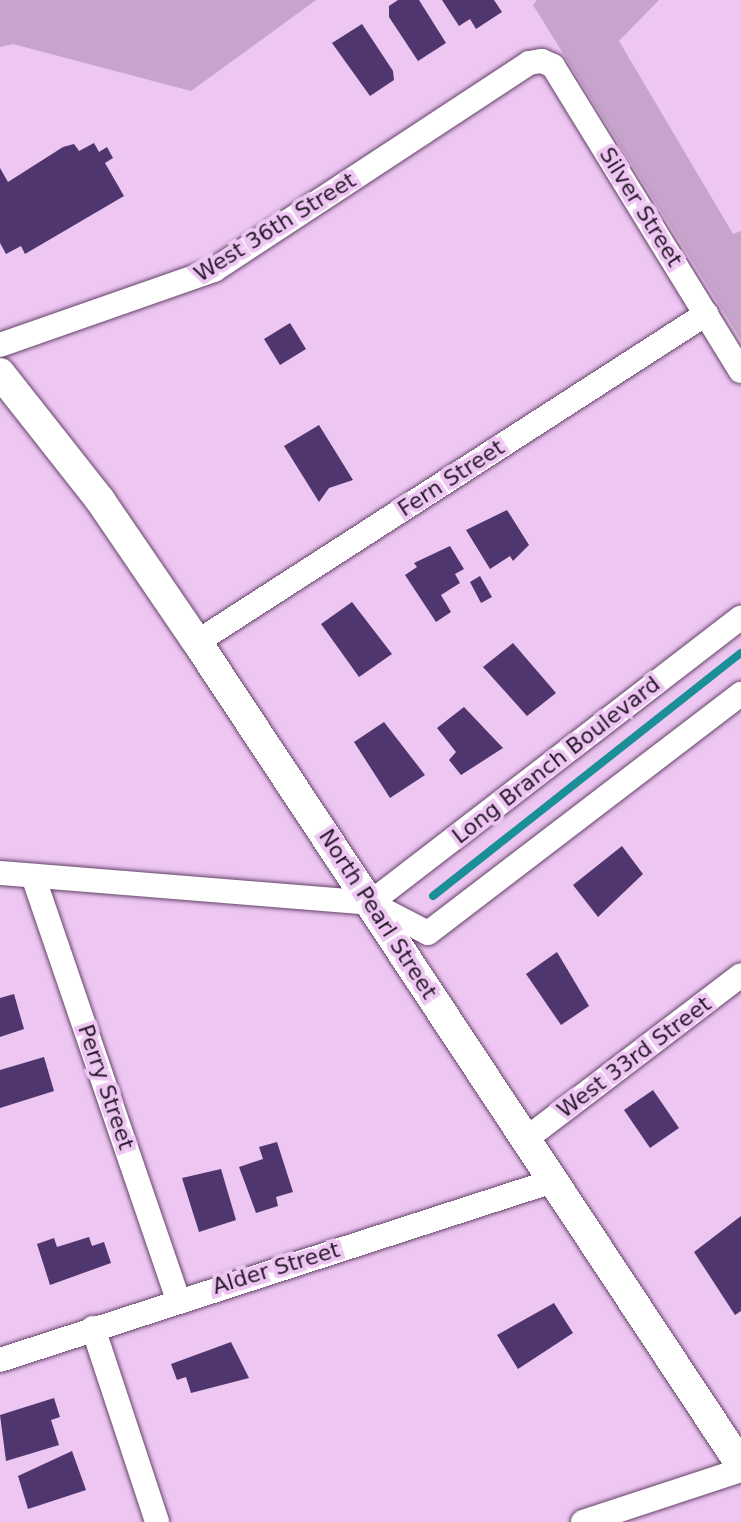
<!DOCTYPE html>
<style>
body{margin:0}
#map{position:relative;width:741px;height:1522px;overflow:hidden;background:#edc6f2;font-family:"DejaVu Sans",sans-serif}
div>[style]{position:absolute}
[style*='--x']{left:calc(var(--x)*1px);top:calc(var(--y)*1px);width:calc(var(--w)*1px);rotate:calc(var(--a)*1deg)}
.green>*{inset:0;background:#c7a4cc}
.stream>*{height:8px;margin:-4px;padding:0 4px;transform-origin:4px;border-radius:4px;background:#1b8f97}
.building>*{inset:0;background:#4f366f}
.roads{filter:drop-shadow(0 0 2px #644368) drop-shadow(0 0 2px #644368)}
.minor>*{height:24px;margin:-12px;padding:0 12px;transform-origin:12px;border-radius:12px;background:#fff}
.tertiary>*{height:30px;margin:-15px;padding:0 15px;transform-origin:15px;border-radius:15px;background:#fff}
span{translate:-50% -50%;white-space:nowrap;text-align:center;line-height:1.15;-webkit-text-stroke:8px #edc6f2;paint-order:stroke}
.street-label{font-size:22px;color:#281a2a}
</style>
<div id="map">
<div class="green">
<div style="clip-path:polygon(0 0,316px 0,191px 91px,13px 44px,0 47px)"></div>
<div style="clip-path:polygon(537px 0,659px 0,619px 41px,733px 234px,741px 231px,741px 340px,533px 5px)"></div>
</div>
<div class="stream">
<div style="--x:433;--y:896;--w:392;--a:-38.3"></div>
</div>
<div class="building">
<div style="clip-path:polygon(398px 0,419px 0,446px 43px,418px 61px,389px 17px,389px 6px)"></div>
<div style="clip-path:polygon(442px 0,494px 0,502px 12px,476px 29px,470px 19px,459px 26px)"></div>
<div style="clip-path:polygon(362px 24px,393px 71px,394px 80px,370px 96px,332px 43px)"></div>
<div style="clip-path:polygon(94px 143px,99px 152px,107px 147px,113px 158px,105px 163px,124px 196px,25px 254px,21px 246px,6px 254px,0 243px,0 168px,8px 182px,63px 147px,74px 144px,79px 151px)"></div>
<div style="clip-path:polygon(290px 323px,306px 349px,280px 365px,264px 339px)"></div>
<div style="clip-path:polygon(319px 425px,353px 480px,329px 488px,319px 502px,284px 446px)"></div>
<div style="clip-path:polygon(507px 510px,529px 545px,513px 561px,510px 556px,490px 569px,466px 530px)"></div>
<div style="clip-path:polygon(450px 546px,464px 569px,455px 574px,460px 583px,441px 595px,451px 612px,436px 622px,405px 575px,417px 567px,414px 563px)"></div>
<div style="clip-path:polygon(480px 576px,492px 597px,481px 603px,470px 582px)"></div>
<div style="clip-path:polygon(352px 602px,392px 654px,359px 677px,321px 624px)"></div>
<div style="clip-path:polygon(513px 643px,556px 693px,527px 716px,483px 667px)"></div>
<div style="clip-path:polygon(464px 707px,503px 748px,461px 775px,449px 760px,456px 752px,437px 728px)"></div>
<div style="clip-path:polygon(384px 722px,425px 775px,390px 798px,354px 742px)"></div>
<div style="clip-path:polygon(622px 846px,643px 874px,598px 917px,573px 885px)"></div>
<div style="clip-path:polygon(557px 952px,589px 1006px,561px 1025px,526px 974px)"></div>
<div style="clip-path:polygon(14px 994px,24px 1029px,0 1037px,0 998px)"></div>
<div style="clip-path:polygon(44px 1057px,54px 1091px,0 1108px,0 1070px)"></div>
<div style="clip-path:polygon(653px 1090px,679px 1128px,650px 1148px,624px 1110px)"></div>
<div style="clip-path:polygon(277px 1142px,293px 1192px,276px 1197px,278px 1206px,256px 1213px,239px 1167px,263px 1159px,259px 1147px)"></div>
<div style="clip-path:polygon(221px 1169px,236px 1220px,199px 1232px,182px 1178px)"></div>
<div style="clip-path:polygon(741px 1216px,741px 1311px,735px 1315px,694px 1252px)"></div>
<div style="clip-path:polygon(89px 1237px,92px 1246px,104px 1242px,111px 1263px,50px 1285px,37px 1244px,54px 1238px,57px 1247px)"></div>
<div style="clip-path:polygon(554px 1303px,573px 1333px,518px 1369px,497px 1335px)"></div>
<div style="clip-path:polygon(231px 1342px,249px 1378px,191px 1393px,186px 1377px,177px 1380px,171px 1364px)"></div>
<div style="clip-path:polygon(54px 1398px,60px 1417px,51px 1420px,59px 1445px,6px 1461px,0 1415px)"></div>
<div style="clip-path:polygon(72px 1451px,86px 1490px,28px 1509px,18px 1476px)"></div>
</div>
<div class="roads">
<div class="minor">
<div style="--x:0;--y:345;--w:227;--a:-19.3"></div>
<div style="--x:214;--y:270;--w:377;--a:-33.3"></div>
<div style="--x:529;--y:63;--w:13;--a:-9"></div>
<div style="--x:542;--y:61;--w:12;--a:24"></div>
<div style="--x:553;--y:66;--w:358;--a:58.4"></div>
<div style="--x:197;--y:642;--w:606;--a:-32.8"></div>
<div style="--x:0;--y:873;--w:371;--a:4.6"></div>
<div style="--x:370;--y:903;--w:65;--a:27.3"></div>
<div style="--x:428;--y:933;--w:394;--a:-37.4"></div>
<div style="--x:33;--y:876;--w:447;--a:71.1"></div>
<div style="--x:370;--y:903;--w:468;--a:-37.6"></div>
<div style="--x:526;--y:1139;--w:270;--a:-37.3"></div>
<div style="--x:93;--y:1328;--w:204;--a:71.7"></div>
<div style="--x:0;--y:1360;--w:581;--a:-17.94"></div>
<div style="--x:583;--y:1522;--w:166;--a:-18.2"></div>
</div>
<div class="tertiary">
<div style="--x:0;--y:373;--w:162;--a:51.8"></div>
<div style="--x:100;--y:500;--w:172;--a:55.7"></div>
<div style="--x:197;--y:642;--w:987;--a:56.54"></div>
</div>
</div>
<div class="street-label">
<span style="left:641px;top:207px;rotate:58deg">Silver Street</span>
<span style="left:275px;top:227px;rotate:-32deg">West 36th Street</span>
<span style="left:451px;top:478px;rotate:-33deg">Fern Street</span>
<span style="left:556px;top:760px;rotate:-38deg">Long Branch Boulevard</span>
<span style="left:378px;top:914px;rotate:57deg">North Pearl Street</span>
<span style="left:634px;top:1057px;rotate:-37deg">West 33rd Street</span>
<span style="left:106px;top:1087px;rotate:71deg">Perry Street</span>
<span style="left:276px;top:1268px;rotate:-17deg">Alder Street</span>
</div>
</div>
